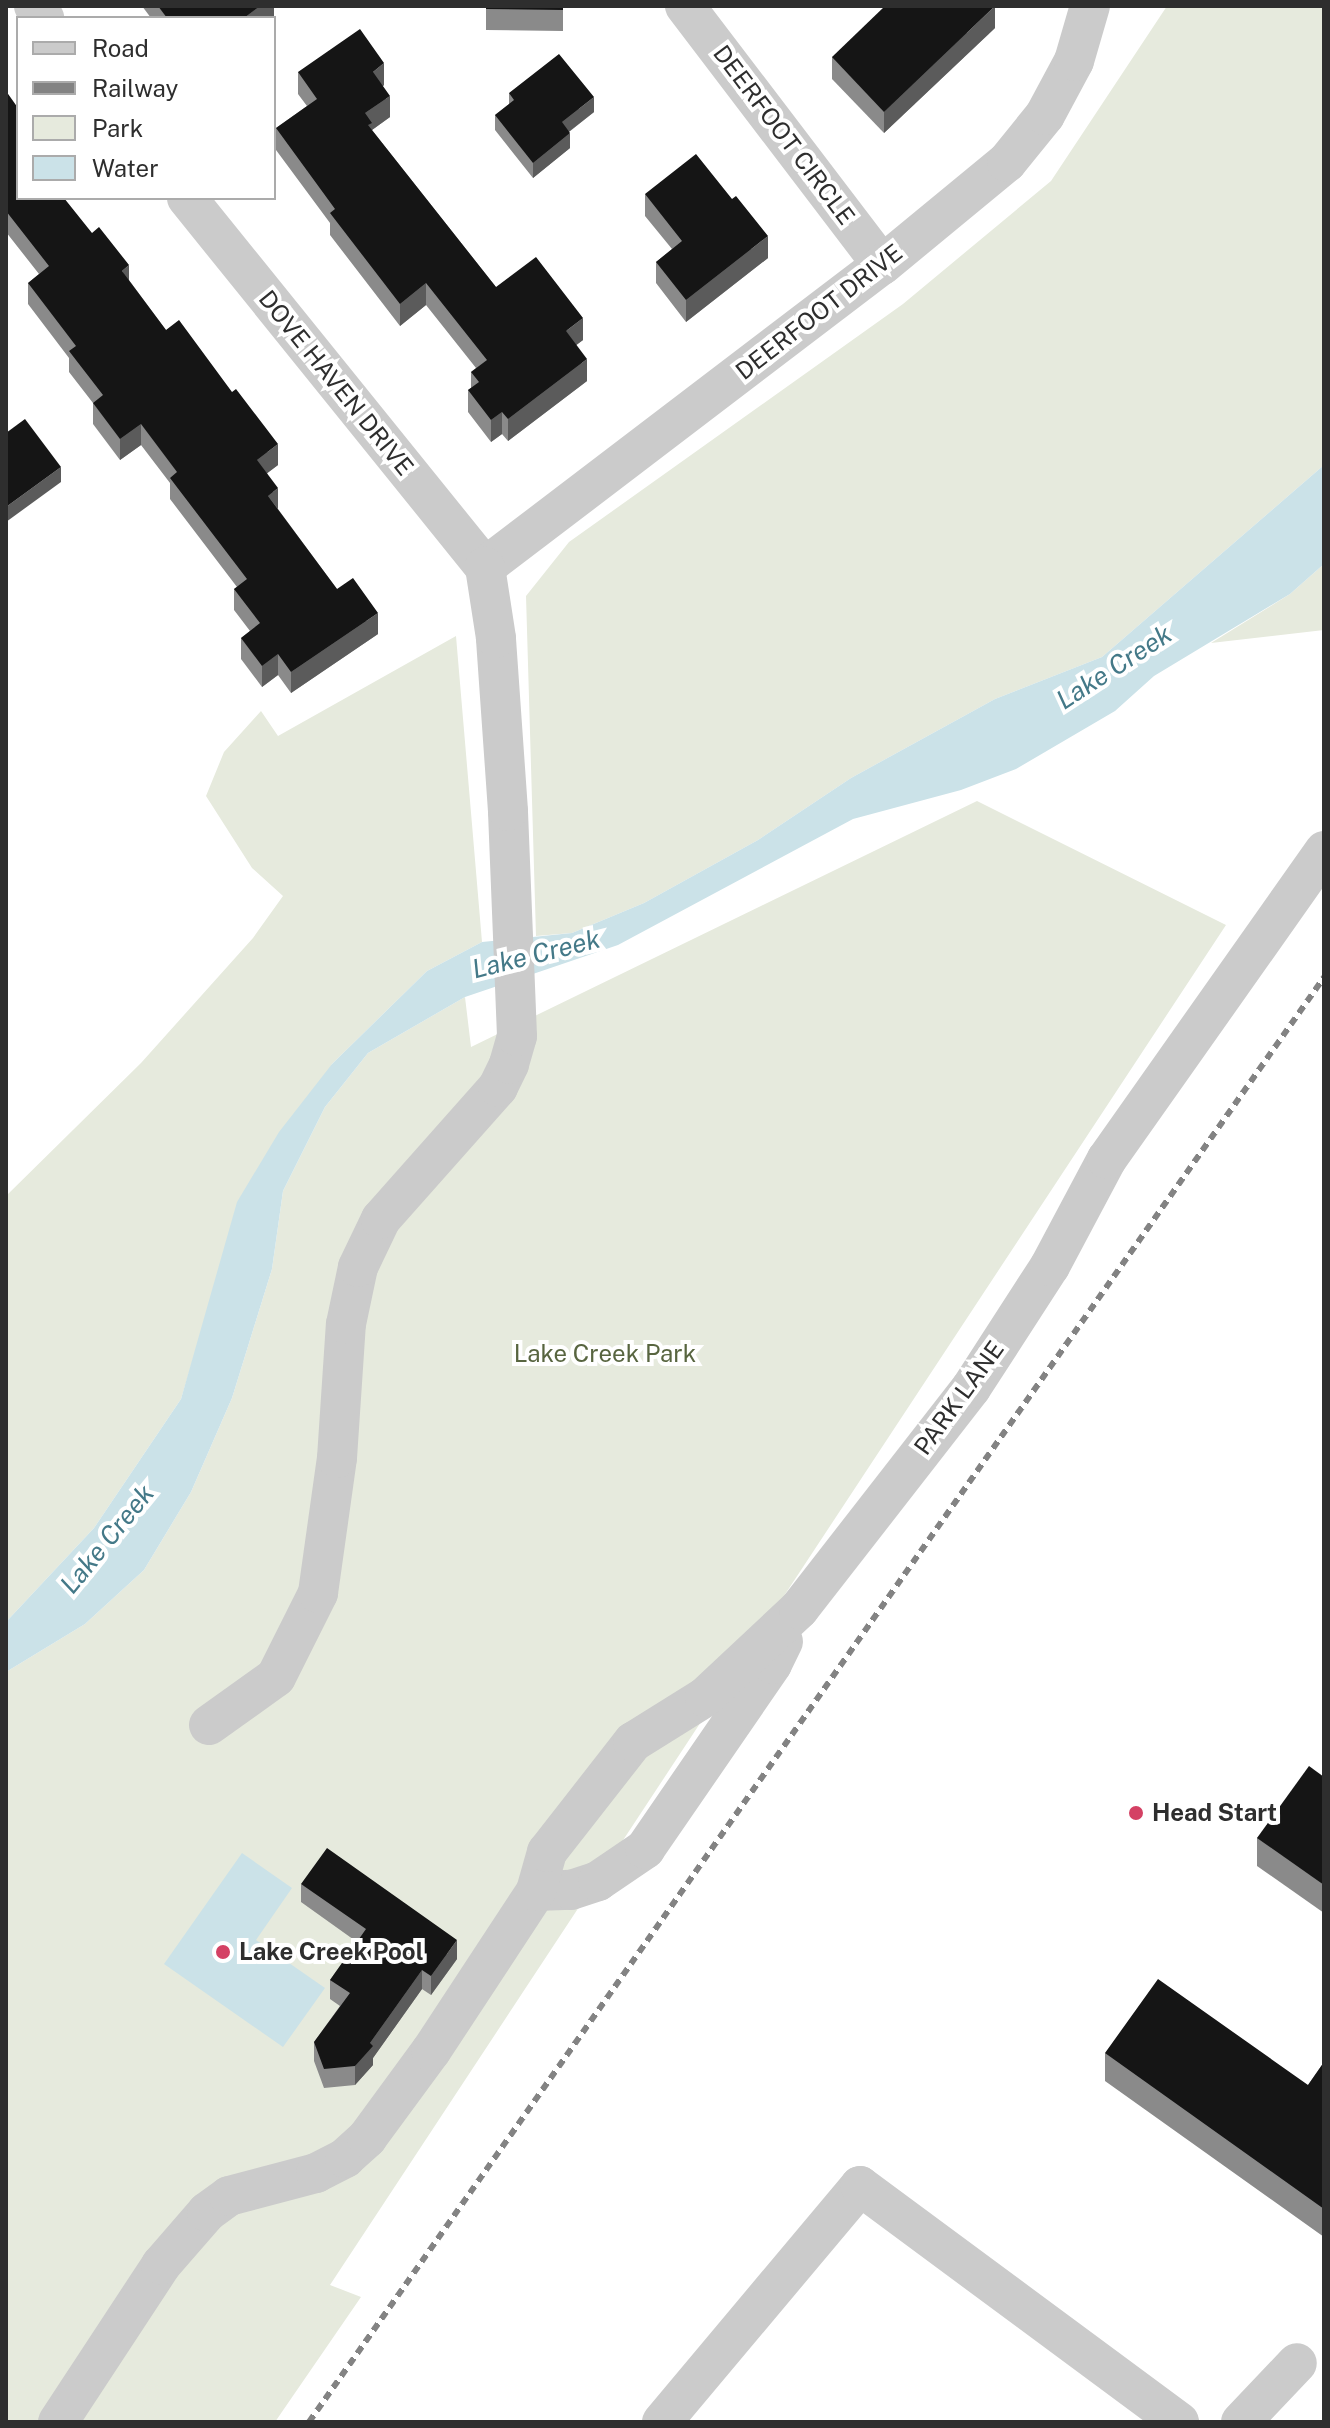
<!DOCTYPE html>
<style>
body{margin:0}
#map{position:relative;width:1330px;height:2428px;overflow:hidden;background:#fff;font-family:"Public Sans",sans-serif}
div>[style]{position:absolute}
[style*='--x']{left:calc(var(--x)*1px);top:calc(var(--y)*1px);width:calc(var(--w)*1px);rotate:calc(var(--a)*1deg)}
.green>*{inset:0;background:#e6eadd}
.water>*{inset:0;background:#cbe2e8}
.minor>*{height:40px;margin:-20px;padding:0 20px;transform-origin:20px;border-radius:20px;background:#cbcbcb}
.rail>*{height:6px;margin-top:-3px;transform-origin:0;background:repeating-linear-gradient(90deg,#838383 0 8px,transparent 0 14px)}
.wall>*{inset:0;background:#8a8a8a}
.shaded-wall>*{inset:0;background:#5b5b5b}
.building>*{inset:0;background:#151515}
.dots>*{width:22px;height:22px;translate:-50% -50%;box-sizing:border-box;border:4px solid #fff;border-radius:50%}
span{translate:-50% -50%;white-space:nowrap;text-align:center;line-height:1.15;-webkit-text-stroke:8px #fff;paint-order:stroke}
.street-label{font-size:24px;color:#2e2e2e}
.park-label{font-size:24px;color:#586540}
.poi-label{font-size:24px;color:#2e2e2e;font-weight:700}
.left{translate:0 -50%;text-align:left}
.water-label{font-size:26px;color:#447988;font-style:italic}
.frame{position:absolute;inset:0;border:8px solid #2e2e2e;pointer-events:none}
.legend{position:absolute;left:16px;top:16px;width:260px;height:184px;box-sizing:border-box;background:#fff;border:2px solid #ababab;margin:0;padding:10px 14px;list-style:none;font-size:24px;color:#2e2e2e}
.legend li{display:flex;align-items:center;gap:16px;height:40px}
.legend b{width:40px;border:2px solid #ababab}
</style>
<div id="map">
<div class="green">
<div style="clip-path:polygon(1167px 6px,1324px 6px,1324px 465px,1102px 657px,995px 699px,851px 778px,758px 840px,644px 903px,572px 933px,536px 936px,526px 596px,569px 542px,903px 304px,1051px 181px)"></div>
<div style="clip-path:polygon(1324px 564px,1324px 630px,1211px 643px,1290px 594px)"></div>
<div style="clip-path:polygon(456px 636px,482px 942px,427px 971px,332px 1064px,206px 1316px,181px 1399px,94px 1528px,6px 1622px,6px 1196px,141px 1063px,253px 938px,283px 896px,252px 868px,206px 796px,224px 752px,261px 711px,278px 736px)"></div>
<div style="clip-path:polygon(977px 801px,1226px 925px,330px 2285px,361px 2297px,275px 2422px,6px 2422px,6px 1672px,85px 1624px,144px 1570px,191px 1492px,232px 1398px,272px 1269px,283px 1191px,325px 1107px,368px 1053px,465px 997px,471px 1047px)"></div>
</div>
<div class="water">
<div style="clip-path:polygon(1324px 465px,1324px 564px,1290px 594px,1154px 676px,1115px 711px,1016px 769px,961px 790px,853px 819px,618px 945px,465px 997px,368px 1053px,325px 1107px,283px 1191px,272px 1269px,232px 1398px,191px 1492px,144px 1570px,85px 1624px,6px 1672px,6px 1622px,94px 1528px,181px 1399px,237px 1202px,279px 1132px,332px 1064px,427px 971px,482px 942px,572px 933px,644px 903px,758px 840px,851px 778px,995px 699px,1102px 657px)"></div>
<div style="clip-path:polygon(242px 1853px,292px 1888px,256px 1940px,325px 1988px,283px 2047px,164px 1964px)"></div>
</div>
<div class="minor">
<div style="--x:34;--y:6;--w:16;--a:50"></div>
<div style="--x:685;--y:6;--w:325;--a:52.7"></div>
<div style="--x:187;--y:198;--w:474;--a:51.1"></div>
<div style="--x:485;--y:567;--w:499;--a:-37.3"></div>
<div style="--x:882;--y:265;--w:162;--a:-39.5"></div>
<div style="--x:1007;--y:162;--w:60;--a:-51"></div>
<div style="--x:1045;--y:115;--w:61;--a:-61.8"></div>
<div style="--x:1074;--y:61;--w:57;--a:-73.8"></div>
<div style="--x:209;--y:1725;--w:82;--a:-35.6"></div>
<div style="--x:276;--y:1677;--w:94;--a:-63.4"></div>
<div style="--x:318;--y:1593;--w:136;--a:-82"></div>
<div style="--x:337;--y:1458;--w:134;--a:-86.2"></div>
<div style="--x:346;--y:1324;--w:58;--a:-78.1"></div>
<div style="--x:358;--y:1267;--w:53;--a:-64.4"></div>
<div style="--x:381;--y:1219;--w:176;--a:-48.4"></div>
<div style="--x:498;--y:1087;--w:25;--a:-64"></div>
<div style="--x:509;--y:1064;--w:29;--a:-74"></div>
<div style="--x:517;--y:1036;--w:225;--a:-92.3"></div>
<div style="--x:508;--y:811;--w:173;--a:-94"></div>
<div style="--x:496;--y:638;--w:72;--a:-98.8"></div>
<div style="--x:536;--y:1891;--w:35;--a:-2"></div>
<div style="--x:571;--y:1890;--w:28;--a:-18"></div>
<div style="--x:598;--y:1881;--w:57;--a:-34.2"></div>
<div style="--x:645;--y:1849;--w:224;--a:-55.5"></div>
<div style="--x:772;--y:1664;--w:25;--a:-64"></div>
<div style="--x:58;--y:2422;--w:188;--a:-56.7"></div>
<div style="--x:161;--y:2265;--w:70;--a:-49"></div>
<div style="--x:207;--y:2212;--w:27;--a:-36"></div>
<div style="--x:229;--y:2196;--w:90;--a:-14.8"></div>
<div style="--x:316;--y:2173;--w:33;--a:-27"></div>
<div style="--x:345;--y:2158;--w:30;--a:-42"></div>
<div style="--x:367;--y:2138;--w:108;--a:-53.7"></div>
<div style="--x:431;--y:2051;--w:191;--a:-56.7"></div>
<div style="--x:536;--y:1891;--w:41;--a:-74.2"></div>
<div style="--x:547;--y:1852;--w:140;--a:-52"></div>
<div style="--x:633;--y:1742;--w:85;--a:-32"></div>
<div style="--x:705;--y:1697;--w:129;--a:-43.1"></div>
<div style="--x:799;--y:1609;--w:280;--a:-52.1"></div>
<div style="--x:971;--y:1388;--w:145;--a:-57.1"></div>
<div style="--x:1050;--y:1266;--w:121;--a:-62"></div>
<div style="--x:1107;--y:1159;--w:377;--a:-54.8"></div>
<div style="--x:662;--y:2422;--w:308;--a:-50"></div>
<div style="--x:860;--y:2186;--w:397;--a:36.5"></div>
<div style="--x:1241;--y:2422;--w:81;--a:-46.5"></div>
</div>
<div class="rail">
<div style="--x:309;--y:2422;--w:1766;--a:-54.91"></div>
</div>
<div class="wall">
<div style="clip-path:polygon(142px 6px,274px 6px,274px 17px,273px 18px,151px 18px)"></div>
<div style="clip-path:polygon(458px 6px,563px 6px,563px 31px,486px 30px,486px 8px,458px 8px)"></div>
<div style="clip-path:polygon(995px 28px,884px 133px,832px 79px,832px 57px)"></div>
<div style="clip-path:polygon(298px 72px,384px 85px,383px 86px,390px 117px,372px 130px,496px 287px,583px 340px,576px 345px,587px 381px,508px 441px,502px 434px,491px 442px,468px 412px,468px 390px,471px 388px,471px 372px,476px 368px,426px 305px,400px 326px,330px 235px,330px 223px,276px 150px,276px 128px,307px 106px,298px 94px)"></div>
<div style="clip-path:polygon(6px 91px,18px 198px,129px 280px,166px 330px,278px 465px,267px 473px,278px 509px,337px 589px,378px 634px,291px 693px,278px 675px,262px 687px,241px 659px,241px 638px,250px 631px,234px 610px,234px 589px,237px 587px,170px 499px,170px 483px,141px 445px,120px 460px,93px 424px,93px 403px,69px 372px,69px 358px,28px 304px,28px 283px,39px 274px,6px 232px)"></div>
<div style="clip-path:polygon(509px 93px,594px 112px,569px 132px,570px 148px,533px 178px,495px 130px,495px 115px,509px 104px)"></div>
<div style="clip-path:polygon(645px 194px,768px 258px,686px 322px,656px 283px,656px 262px,672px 249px,645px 216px)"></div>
<div style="clip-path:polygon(1324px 1777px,1324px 1913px,1257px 1866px,1257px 1838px)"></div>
<div style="clip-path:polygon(301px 1884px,457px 1959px,431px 1995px,422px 1989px,373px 2058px,373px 2065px,355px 2085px,324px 2088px,314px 2061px,314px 2042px,340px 2006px,330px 1999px,330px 1980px,357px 1942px,301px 1902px)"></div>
<div style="clip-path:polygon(1105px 2053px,1308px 2085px,1324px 2062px,1324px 2237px,1105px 2081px)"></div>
</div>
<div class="shaded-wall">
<div style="clip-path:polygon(260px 6px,274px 6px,274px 17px,273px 18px,244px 18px)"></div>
<div style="clip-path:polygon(995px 6px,995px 28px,884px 133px,884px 112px)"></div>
<div style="clip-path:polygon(384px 63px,384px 85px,373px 94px,373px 72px)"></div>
<div style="clip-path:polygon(390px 96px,390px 117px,365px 135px,365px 113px)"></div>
<div style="clip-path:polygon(594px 97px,594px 112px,562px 137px,562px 122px)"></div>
<div style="clip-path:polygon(570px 133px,570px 148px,533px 178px,533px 163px)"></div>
<div style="clip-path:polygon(768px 236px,768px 258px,686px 322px,686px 300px)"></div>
<div style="clip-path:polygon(129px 265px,129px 286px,122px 271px)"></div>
<div style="clip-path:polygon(426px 283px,426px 305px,400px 326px,400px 304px)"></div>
<div style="clip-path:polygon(583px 318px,583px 340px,566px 353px,566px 331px)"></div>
<div style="clip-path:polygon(587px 359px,587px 381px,508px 441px,508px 419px)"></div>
<div style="clip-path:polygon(502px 412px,502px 434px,491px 442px,491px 420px)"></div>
<div style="clip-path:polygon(141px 424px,141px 445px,120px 460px,120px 439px)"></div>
<div style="clip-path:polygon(278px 444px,278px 465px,257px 481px,257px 460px)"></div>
<div style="clip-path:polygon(61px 467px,61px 482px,6px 522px,6px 507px)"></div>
<div style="clip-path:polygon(278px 488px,278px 509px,268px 496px)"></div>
<div style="clip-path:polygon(378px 613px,378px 634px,291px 693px,291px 672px)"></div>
<div style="clip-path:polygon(278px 654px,278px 675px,262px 687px,262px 666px)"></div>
<div style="clip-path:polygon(457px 1940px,457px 1959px,431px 1995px,431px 1976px)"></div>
<div style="clip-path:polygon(422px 1970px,422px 1989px,373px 2058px,373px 2065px,355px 2085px,355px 2066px,370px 2043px)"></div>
</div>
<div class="building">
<div style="clip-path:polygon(158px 6px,260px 6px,244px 18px,167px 18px)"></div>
<div style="clip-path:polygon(486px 6px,563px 6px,563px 10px,486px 9px)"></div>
<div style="clip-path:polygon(885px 6px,995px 6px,884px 112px,832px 57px)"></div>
<div style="clip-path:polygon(360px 29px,384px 63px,373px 72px,390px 96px,365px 113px,372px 123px,368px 125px,496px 287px,536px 257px,583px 318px,566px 331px,587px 359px,508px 419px,502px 412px,491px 420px,468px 390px,479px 382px,471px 372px,487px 360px,426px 283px,400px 304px,330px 213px,335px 209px,276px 128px,317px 99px,298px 72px)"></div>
<div style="clip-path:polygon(559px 54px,594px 97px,562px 122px,570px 133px,533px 163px,495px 115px,514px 100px,509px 93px)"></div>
<div style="clip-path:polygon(6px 91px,18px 108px,18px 198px,64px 198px,92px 233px,99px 227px,129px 265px,122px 271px,166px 330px,179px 320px,232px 392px,236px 389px,278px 444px,257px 460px,278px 488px,268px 496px,337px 589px,353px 578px,378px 613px,291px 672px,278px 654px,262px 666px,241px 638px,260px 623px,234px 589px,247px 579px,170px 478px,177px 472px,141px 424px,120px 439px,93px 403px,103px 395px,69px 351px,76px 346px,28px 283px,49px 266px,6px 211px)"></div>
<div style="clip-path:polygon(696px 154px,732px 199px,736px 196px,768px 236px,686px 300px,656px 262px,682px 241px,645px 194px)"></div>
<div style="clip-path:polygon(25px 419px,61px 467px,6px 507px,6px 433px)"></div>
<div style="clip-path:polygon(1309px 1766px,1324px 1777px,1324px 1885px,1257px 1838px)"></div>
<div style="clip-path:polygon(327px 1848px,457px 1940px,431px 1976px,422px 1970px,370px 2043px,373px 2046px,355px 2066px,324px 2069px,314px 2042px,350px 1993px,330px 1980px,366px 1929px,301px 1884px)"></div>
<div style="clip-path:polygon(1158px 1979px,1308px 2085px,1324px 2062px,1324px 2209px,1105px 2053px)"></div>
</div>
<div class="dots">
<div style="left:1136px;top:1813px;background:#d44164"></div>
<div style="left:223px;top:1952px;background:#d44164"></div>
</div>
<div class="street-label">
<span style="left:784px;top:135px;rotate:53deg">DEERFOOT CIRCLE</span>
<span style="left:819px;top:312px;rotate:-38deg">DEERFOOT DRIVE</span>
<span style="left:336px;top:383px;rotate:51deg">DOVE HAVEN DRIVE</span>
<span style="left:959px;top:1398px;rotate:-54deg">PARK LANE</span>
</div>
<div class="park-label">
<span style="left:605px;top:1354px">Lake Creek Park</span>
</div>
<div class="poi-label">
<span class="left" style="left:1152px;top:1813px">Head Start</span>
<span class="left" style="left:239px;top:1952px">Lake Creek Pool</span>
</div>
<div class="water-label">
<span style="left:1114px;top:667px;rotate:-33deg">Lake Creek</span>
<span style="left:536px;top:954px;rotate:-14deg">Lake Creek</span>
<span style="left:107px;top:1539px;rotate:-51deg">Lake Creek</span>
</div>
<div class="frame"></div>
<ul class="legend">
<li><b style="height:10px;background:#cbcbcb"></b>Road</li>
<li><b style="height:10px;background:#838383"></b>Railway</li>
<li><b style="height:22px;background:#e6eadd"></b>Park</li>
<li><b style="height:22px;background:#cbe2e8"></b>Water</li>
</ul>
</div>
